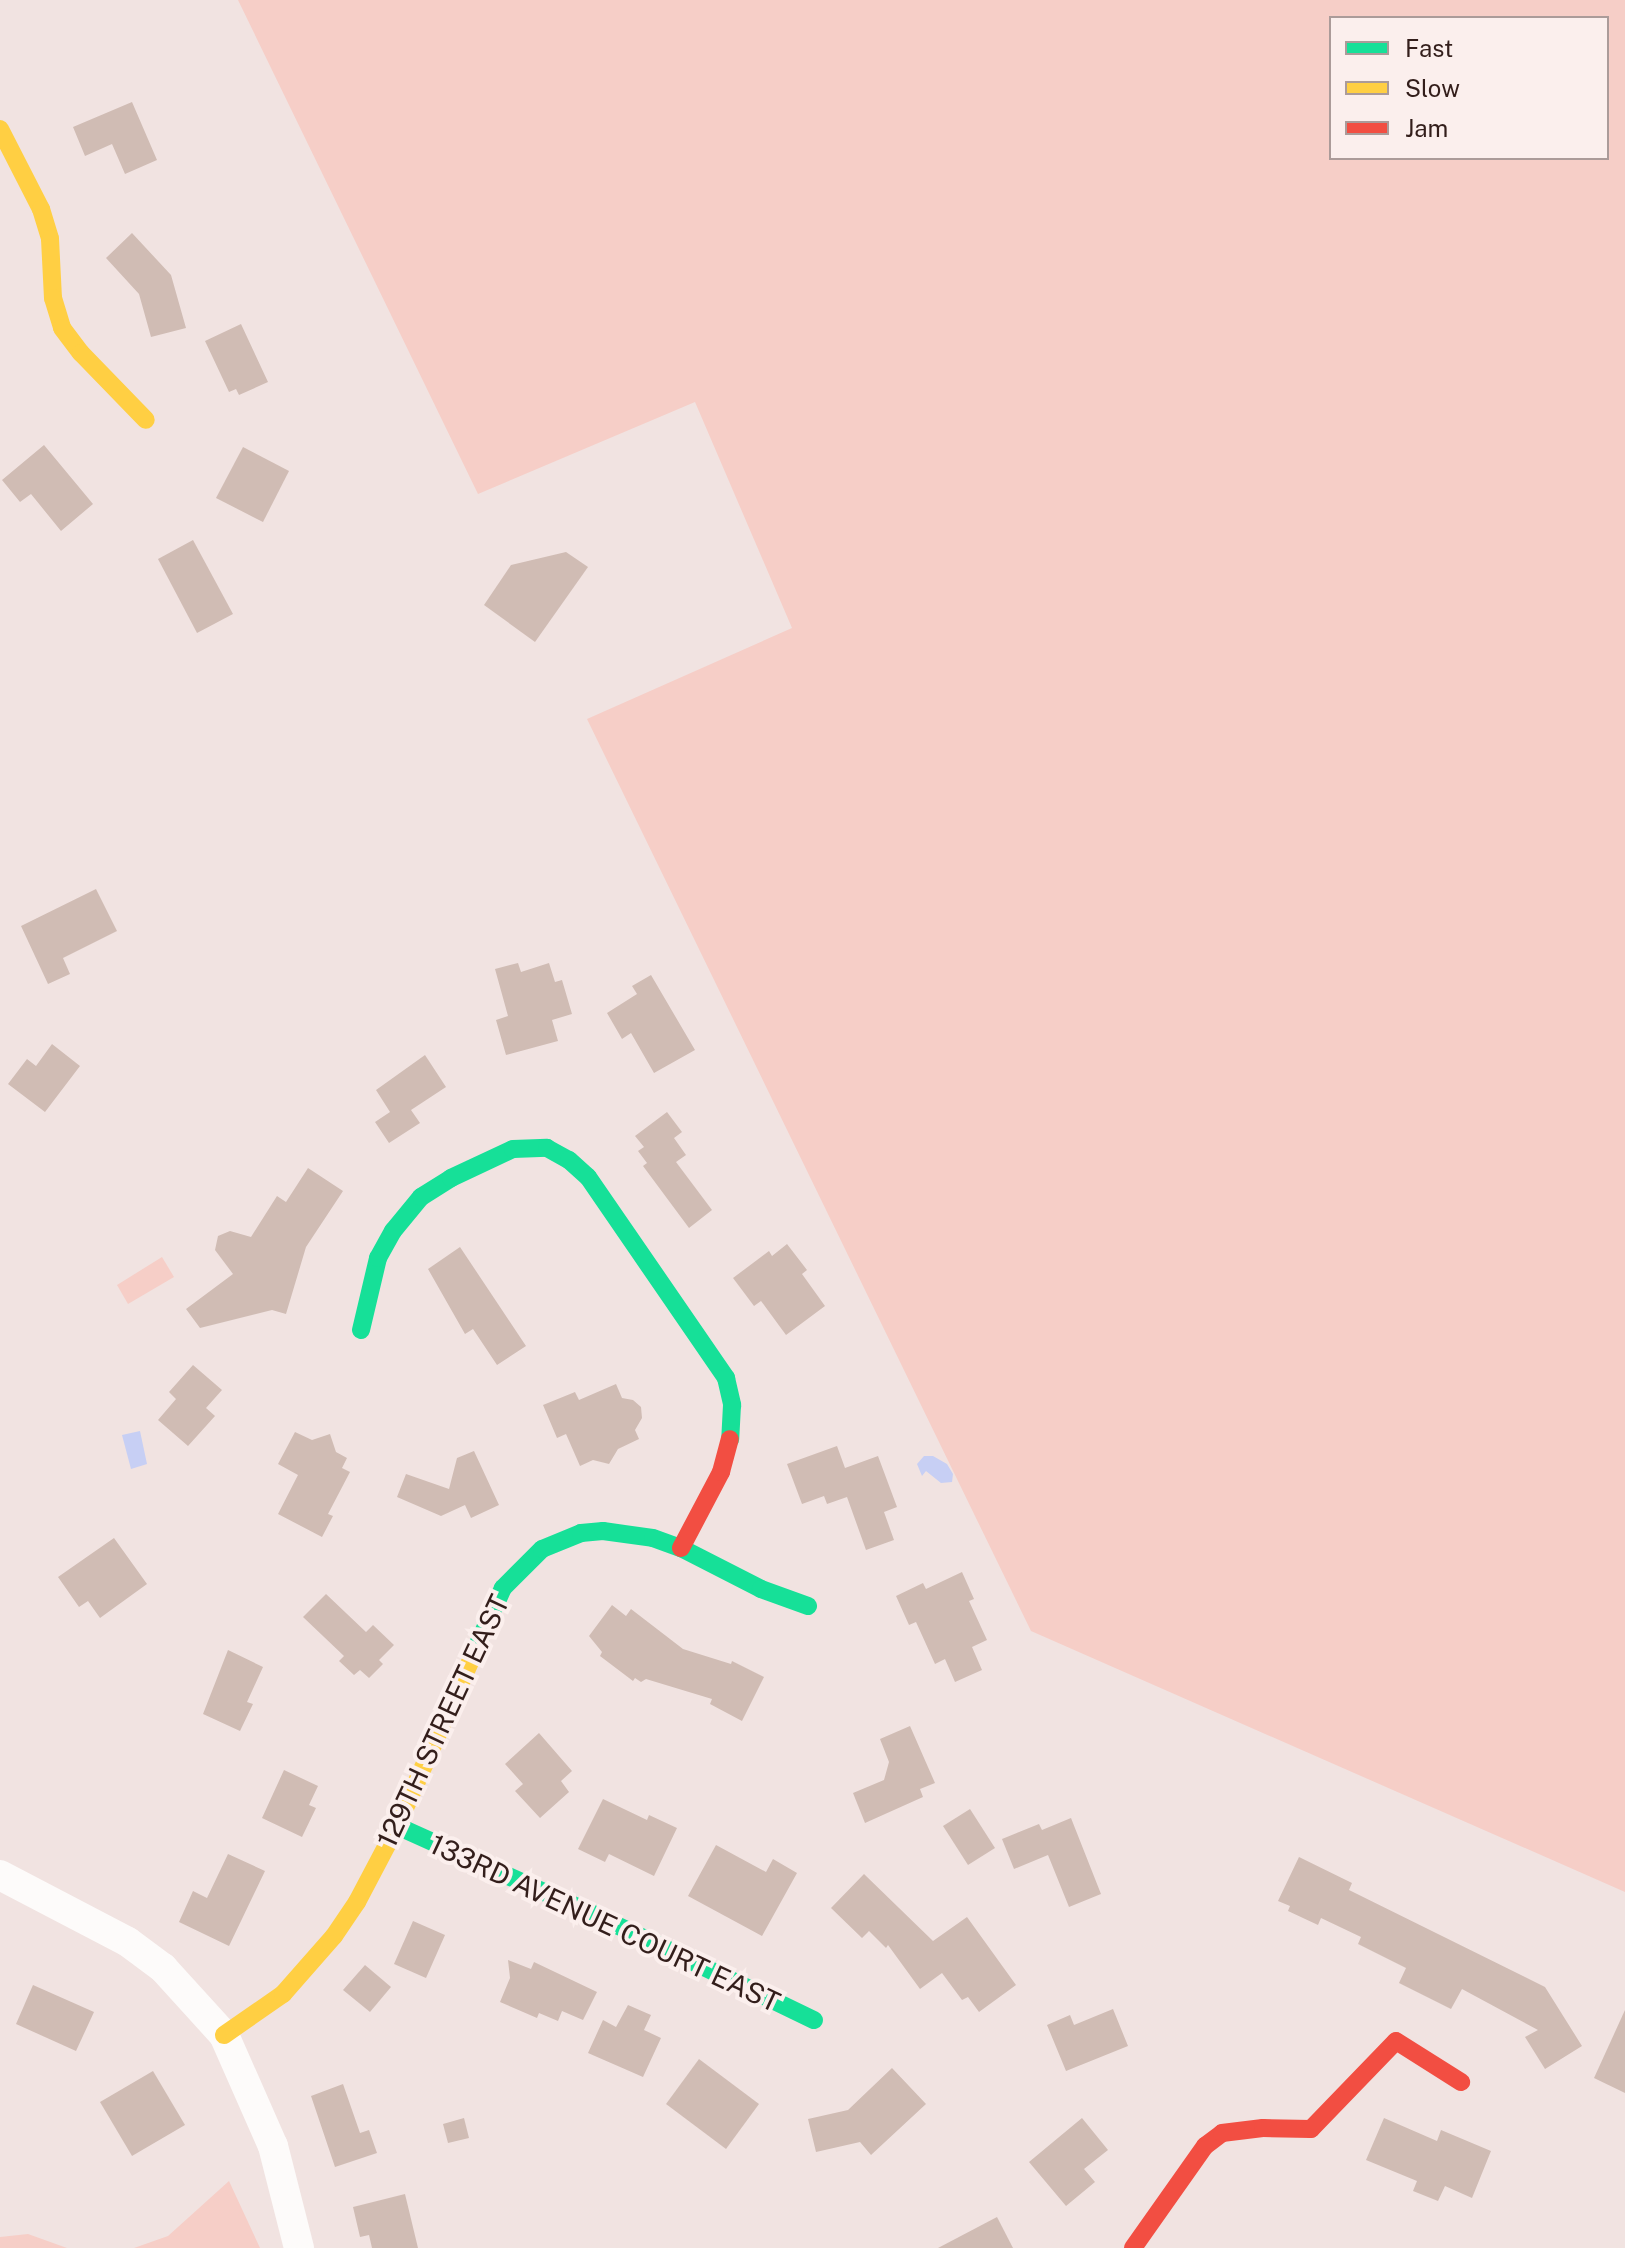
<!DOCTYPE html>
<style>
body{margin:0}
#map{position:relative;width:1625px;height:2248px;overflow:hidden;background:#f1e3e1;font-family:"Public Sans",sans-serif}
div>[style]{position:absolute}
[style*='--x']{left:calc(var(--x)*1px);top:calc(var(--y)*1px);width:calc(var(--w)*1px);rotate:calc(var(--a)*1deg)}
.green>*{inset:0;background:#f6cec7}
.water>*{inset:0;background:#c7cff4}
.building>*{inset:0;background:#d0bcb4}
.street>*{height:30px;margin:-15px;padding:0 15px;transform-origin:15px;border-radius:15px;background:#fdfbfa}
.fast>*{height:18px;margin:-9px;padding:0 9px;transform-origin:9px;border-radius:9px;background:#16e098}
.slow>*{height:18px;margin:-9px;padding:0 9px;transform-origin:9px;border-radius:9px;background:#ffcf43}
.jam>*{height:18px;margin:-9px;padding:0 9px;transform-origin:9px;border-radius:9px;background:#f24e42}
span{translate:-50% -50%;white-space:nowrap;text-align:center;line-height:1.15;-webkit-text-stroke:8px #fbefed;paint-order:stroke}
.street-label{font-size:28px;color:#331e1b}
.legend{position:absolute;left:1329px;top:16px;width:280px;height:144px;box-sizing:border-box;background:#fbefed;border:2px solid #ab9b99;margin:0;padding:10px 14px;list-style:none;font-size:24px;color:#331e1b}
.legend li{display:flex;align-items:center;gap:16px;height:40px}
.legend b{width:40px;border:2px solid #ab9b99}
</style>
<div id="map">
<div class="green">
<div style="clip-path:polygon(evenodd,238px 0,1625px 0,1625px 1892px,1031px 1631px,587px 719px,792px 628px,695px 402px,478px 494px,238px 0,1331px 18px,1607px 18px,1607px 158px,1331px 158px,1331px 18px)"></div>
<div style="clip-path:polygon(162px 1257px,174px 1277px,128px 1304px,117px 1285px)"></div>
<div style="clip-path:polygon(229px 2181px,260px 2248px,134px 2248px,168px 2236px)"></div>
<div style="clip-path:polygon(28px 2234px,67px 2248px,0 2248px,0 2237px)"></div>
</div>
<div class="water">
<div style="clip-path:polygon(140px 1431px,147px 1464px,131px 1469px,122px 1435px)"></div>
<div style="clip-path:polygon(924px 1456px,933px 1456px,947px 1464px,953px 1474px,952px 1482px,941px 1483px,926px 1471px,922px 1476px,917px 1464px)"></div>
</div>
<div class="building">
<div style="clip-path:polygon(132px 102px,157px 160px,125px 174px,112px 144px,85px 156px,73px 127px)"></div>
<div style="clip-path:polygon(132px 233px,171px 275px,186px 328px,151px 337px,139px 294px,106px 258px)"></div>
<div style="clip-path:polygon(241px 324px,268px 382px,239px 395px,236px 389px,229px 392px,205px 341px)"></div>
<div style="clip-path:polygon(44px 445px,93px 504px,61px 531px,31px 494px,20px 502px,2px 480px)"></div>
<div style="clip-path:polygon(243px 447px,289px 471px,263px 522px,216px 498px)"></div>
<div style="clip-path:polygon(193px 540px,233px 614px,197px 633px,158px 559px)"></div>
<div style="clip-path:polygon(566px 552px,588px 567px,535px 642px,484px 605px,511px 565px)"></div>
<div style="clip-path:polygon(96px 889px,117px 931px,63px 958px,70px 974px,48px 984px,21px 926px)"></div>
<div style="clip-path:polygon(518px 963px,521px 972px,549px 963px,555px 982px,562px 980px,572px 1014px,552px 1020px,558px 1041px,506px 1055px,496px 1020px,508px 1016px,495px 969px)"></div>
<div style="clip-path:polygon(651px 975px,695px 1050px,654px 1073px,631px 1033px,622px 1039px,607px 1013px,637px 994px,632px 986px)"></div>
<div style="clip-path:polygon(52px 1044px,80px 1066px,45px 1112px,8px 1084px,27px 1059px,36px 1066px)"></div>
<div style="clip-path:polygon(425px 1055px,446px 1087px,411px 1110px,420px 1123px,389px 1143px,375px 1122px,390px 1112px,376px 1090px)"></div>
<div style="clip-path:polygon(667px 1112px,682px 1132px,674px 1138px,686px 1155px,676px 1162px,712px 1210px,689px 1228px,643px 1166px,647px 1163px,638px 1151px,644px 1147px,635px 1136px)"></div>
<div style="clip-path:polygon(308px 1168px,343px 1191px,306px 1247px,286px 1314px,272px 1310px,200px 1328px,186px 1309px,233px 1274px,215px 1250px,218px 1236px,230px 1231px,251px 1237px,277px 1196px,286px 1202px)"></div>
<div style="clip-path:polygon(787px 1244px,807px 1270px,802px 1274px,825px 1306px,786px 1335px,761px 1301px,754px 1306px,733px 1278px,769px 1251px,772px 1256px)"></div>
<div style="clip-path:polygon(460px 1247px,526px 1346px,497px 1365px,473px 1329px,465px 1334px,428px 1269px)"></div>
<div style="clip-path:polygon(193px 1365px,222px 1390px,206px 1408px,215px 1416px,188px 1446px,158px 1420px,176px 1399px,169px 1392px)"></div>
<div style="clip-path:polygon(616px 1384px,622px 1398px,633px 1400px,641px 1407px,642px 1418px,635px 1430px,639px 1439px,618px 1449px,609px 1464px,593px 1460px,580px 1466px,566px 1434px,557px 1438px,543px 1405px,575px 1392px,579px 1400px)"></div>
<div style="clip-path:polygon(295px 1432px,312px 1440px,330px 1434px,336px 1452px,347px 1458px,342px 1468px,350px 1472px,328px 1514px,333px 1516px,322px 1537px,278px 1514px,298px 1475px,278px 1464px)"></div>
<div style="clip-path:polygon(837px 1446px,845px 1468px,878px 1456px,897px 1507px,884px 1512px,894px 1540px,866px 1550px,847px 1497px,827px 1504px,824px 1496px,802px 1504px,787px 1464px)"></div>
<div style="clip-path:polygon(474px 1451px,499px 1505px,471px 1518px,465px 1505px,441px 1516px,397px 1497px,406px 1474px,449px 1489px,457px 1458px)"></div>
<div style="clip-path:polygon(114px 1538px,147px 1584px,100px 1618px,88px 1601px,79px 1607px,58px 1577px)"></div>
<div style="clip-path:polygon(962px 1572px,974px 1599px,969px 1601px,987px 1640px,972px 1647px,982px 1670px,955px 1682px,945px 1659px,935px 1664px,916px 1622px,909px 1625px,896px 1596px,923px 1583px,926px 1589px)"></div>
<div style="clip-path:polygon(326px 1594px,366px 1632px,373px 1625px,394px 1645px,379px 1660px,383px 1664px,369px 1678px,360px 1670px,354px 1675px,339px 1661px,344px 1656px,303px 1617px)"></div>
<div style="clip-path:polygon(612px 1605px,626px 1616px,631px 1609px,683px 1649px,731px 1664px,732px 1661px,764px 1677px,742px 1721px,710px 1704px,712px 1699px,646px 1679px,641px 1682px,635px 1678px,633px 1681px,600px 1656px,602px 1652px,589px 1636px)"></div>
<div style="clip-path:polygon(228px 1650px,263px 1667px,247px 1702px,253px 1704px,240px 1731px,203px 1714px)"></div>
<div style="clip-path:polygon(910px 1726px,935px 1783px,920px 1789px,923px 1797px,865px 1823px,853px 1793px,884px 1780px,889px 1762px,880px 1739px)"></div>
<div style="clip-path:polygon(539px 1733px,572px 1771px,561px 1781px,569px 1792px,540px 1818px,515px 1791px,523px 1784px,505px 1764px)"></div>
<div style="clip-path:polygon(284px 1770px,318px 1786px,309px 1805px,316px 1808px,302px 1837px,262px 1818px)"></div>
<div style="clip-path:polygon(603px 1799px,647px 1820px,649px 1815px,677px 1828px,654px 1876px,609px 1854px,605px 1862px,578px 1849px)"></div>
<div style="clip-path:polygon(970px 1809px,995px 1848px,968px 1865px,943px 1826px)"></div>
<div style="clip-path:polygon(1071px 1818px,1101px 1894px,1069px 1907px,1048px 1855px,1014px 1869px,1002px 1839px,1039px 1824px,1042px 1830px)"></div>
<div style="clip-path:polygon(716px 1845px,766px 1872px,773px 1859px,797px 1873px,762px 1936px,688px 1896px)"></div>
<div style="clip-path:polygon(228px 1854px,265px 1871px,229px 1946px,179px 1922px,193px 1891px,207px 1898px)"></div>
<div style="clip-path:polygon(1299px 1857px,1352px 1883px,1349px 1890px,1545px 1987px,1582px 2046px,1545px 2069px,1525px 2037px,1538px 2030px,1462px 1989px,1451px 2009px,1399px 1983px,1406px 1968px,1358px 1944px,1361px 1937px,1321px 1918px,1318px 1925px,1288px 1911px,1290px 1906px,1278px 1901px)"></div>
<div style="clip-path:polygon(864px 1874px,933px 1941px,967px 1917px,1016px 1985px,979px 2012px,968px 1997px,962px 2000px,942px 1973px,920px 1989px,888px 1945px,886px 1948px,869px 1931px,862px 1938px,831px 1908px)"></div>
<div style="clip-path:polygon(413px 1921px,445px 1935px,426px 1978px,394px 1964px)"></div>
<div style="clip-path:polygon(508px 1960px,531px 1969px,534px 1962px,597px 1992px,583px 2020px,562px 2011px,558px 2021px,539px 2013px,537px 2018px,500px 2002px,510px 1978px)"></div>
<div style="clip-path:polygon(365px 1965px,391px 1987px,370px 2012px,343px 1990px)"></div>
<div style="clip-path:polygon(33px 1985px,94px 2012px,76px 2051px,16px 2024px)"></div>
<div style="clip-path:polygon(628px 2005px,651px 2015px,644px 2030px,661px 2038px,643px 2077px,588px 2053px,603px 2020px,616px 2027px)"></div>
<div style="clip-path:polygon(1113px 2009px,1128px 2046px,1066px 2071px,1047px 2025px,1070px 2015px,1074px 2025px)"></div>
<div style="clip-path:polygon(1625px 2010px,1625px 2093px,1594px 2078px)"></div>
<div style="clip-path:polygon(699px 2059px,759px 2104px,726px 2149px,666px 2104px)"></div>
<div style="clip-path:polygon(892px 2068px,926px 2104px,871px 2155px,860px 2142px,816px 2152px,808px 2119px,848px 2110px)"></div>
<div style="clip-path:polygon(153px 2071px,185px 2125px,132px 2156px,100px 2102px)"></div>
<div style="clip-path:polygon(343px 2084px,360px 2133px,369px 2130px,377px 2153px,335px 2167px,311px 2096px)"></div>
<div style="clip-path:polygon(464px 2118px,469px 2138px,448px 2143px,443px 2124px)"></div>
<div style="clip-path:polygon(1082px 2118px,1108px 2150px,1084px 2169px,1095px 2182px,1066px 2206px,1029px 2162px)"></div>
<div style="clip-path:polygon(1384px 2118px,1437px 2141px,1441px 2130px,1491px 2151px,1472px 2198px,1445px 2186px,1438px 2201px,1413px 2191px,1417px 2181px,1366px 2160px)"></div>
<div style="clip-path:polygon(405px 2194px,418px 2248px,372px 2248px,369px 2235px,360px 2237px,353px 2207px)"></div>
<div style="clip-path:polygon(997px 2217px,1013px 2248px,938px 2248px)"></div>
</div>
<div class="street">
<div style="--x:0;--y:1875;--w:144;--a:27.6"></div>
<div style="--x:128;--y:1942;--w:44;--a:36.6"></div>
<div style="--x:163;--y:1968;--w:91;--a:47.7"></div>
<div style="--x:224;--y:2035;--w:121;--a:66.2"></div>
<div style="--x:273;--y:2146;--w:105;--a:75.7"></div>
</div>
<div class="fast">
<div style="--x:361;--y:1330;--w:74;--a:-76.7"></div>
<div style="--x:378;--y:1258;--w:31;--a:-61"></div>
<div style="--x:393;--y:1231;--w:44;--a:-50.5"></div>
<div style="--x:421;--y:1197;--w:36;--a:-32"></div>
<div style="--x:451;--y:1178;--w:68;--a:-25.1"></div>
<div style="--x:513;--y:1149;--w:34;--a:-2"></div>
<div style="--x:547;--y:1148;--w:25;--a:29"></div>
<div style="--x:569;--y:1160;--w:25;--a:42"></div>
<div style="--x:588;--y:1177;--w:244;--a:55.5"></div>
<div style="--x:726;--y:1378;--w:28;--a:77"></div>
<div style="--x:732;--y:1405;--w:34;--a:93"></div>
<div style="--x:474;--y:1653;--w:71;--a:-66"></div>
<div style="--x:503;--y:1588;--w:55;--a:-45"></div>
<div style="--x:542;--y:1549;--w:42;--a:-22.3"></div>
<div style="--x:581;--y:1533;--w:22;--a:-5"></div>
<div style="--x:603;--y:1531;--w:50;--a:8"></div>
<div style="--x:653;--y:1538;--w:30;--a:20"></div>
<div style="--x:681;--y:1548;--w:90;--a:27.1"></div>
<div style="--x:761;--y:1589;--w:50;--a:19.9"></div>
<div style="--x:397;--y:1826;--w:227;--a:24.2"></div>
<div style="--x:604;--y:1919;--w:233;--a:25.7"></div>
</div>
<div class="slow">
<div style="--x:0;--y:129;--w:90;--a:62.9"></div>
<div style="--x:41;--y:209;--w:31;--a:73"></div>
<div style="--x:50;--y:239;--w:59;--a:87.1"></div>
<div style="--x:53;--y:298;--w:31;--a:73"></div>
<div style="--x:62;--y:328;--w:31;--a:53"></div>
<div style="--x:81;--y:353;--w:93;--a:45.9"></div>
<div style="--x:224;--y:2035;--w:72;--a:-34.8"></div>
<div style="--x:283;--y:1994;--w:77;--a:-48.7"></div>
<div style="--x:334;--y:1936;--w:41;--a:-55.9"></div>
<div style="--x:357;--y:1902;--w:86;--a:-62.2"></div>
<div style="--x:397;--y:1826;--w:189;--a:-66"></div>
</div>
<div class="jam">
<div style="--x:681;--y:1548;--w:86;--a:-62.2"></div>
<div style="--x:721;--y:1472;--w:34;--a:-75"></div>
<div style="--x:1133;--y:2248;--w:125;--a:-54.8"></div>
<div style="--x:1205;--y:2146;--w:21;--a:-37"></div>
<div style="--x:1222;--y:2133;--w:41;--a:-7"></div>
<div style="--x:1263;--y:2128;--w:48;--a:1.2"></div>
<div style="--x:1311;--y:2129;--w:122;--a:-46"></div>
<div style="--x:1396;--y:2041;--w:77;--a:32.2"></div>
</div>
<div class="street-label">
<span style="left:443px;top:1721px;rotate:-65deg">129TH STREET EAST</span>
<span style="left:605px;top:1923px;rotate:25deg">133RD AVENUE COURT EAST</span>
</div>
<ul class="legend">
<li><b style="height:10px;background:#16e098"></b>Fast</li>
<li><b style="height:10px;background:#ffcf43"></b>Slow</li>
<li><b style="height:10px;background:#f24e42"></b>Jam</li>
</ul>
</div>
